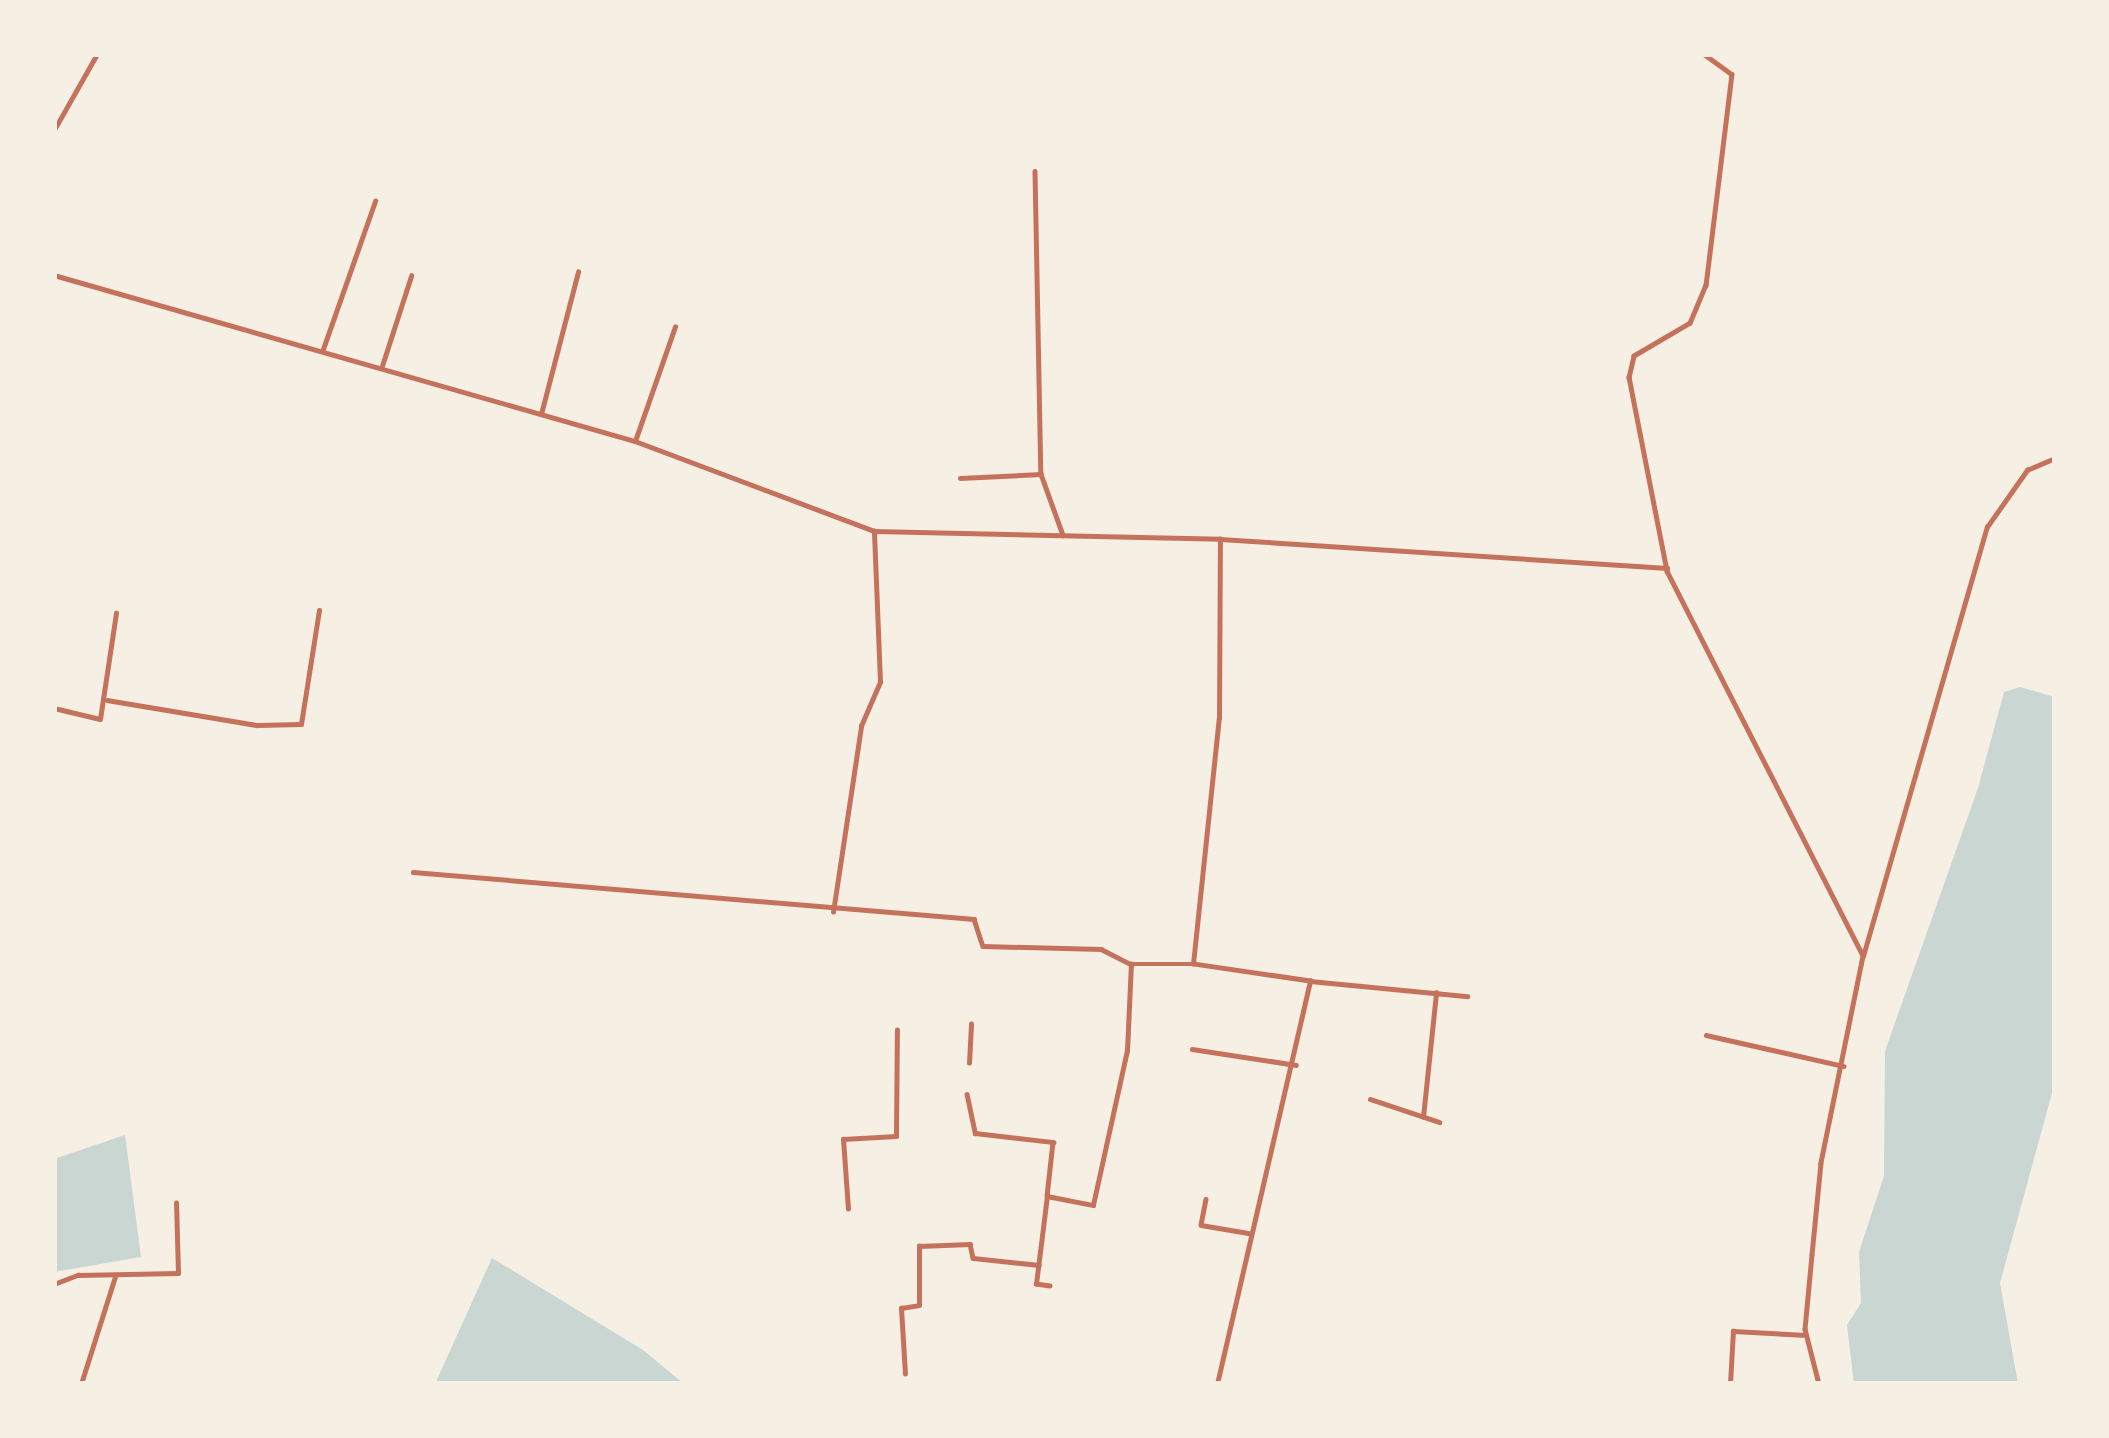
<!DOCTYPE html>
<style>
body{margin:0}
#map{position:relative;width:2109px;height:1438px;overflow:hidden;background:#f6efe4;font-family:"Crimson Pro",serif}
div>[style]{position:absolute}
[style*='--x']{left:calc(var(--x)*1px);top:calc(var(--y)*1px);width:calc(var(--w)*1px);rotate:calc(var(--a)*1deg)}
.water>*{inset:0;background:#c9d6d2}
.minor>*{height:4.5px;margin:-2.25px;padding:0 2.25px;transform-origin:2.25px;border-radius:2.25px;background:#c5725c}
span{translate:-50% -50%;white-space:nowrap;text-align:center;line-height:1.15;-webkit-text-stroke:9px #f6efe4;paint-order:stroke}
.frame{position:absolute;inset:0;border:57px solid #f6efe4;pointer-events:none}
</style>
<div id="map">
<div class="water">
<div style="clip-path:polygon(2020px 687px,2055px 697px,2055px 1082px,2000px 1283px,2018px 1384px,1854px 1384px,1847px 1325px,1861px 1303px,1859px 1252px,1884px 1176px,1885px 1051px,1978px 788px,2004px 692px)"></div>
<div style="clip-path:polygon(125px 1135px,141px 1257px,54px 1272px,54px 1159px)"></div>
<div style="clip-path:polygon(492px 1258px,643px 1350px,684px 1384px,435px 1384px)"></div>
</div>
<div class="minor">
<div style="--x:1704;--y:54;--w:34;--a:36"></div>
<div style="--x:1732;--y:74;--w:213;--a:97"></div>
<div style="--x:1706;--y:285;--w:41;--a:112.8"></div>
<div style="--x:1690;--y:323;--w:65;--a:149.5"></div>
<div style="--x:1634;--y:356;--w:22;--a:103"></div>
<div style="--x:1629;--y:377;--w:198;--a:78.9"></div>
<div style="--x:1667;--y:571;--w:432;--a:63"></div>
<div style="--x:1863;--y:956;--w:211;--a:101.5"></div>
<div style="--x:1821;--y:1163;--w:92;--a:95.6"></div>
<div style="--x:1812;--y:1255;--w:74;--a:95.4"></div>
<div style="--x:1805;--y:1329;--w:57;--a:75.7"></div>
<div style="--x:54;--y:130;--w:87;--a:-60.5"></div>
<div style="--x:1035;--y:171;--w:303;--a:88.9"></div>
<div style="--x:1041;--y:474;--w:65;--a:70.2"></div>
<div style="--x:54;--y:275;--w:604;--a:15.95"></div>
<div style="--x:635;--y:441;--w:255;--a:20.6"></div>
<div style="--x:874;--y:531;--w:346;--a:1.3"></div>
<div style="--x:1220;--y:539;--w:448;--a:3.7"></div>
<div style="--x:323;--y:349;--w:157;--a:-70.6"></div>
<div style="--x:382;--y:366;--w:95;--a:-72.1"></div>
<div style="--x:541;--y:414;--w:147;--a:-75.4"></div>
<div style="--x:635;--y:441;--w:121;--a:-70.7"></div>
<div style="--x:960;--y:478;--w:81;--a:-2.8"></div>
<div style="--x:107;--y:700;--w:152;--a:9.5"></div>
<div style="--x:257;--y:725;--w:44;--a:-1.3"></div>
<div style="--x:301;--y:724;--w:115;--a:-81"></div>
<div style="--x:54;--y:708;--w:47;--a:13.4"></div>
<div style="--x:100;--y:719;--w:107;--a:-81.4"></div>
<div style="--x:413;--y:872;--w:563;--a:4.79"></div>
<div style="--x:974;--y:919;--w:28;--a:72"></div>
<div style="--x:983;--y:946;--w:118;--a:1.5"></div>
<div style="--x:1101;--y:949;--w:34;--a:27"></div>
<div style="--x:1131;--y:964;--w:62;--a:0"></div>
<div style="--x:833;--y:912;--w:188;--a:-81.4"></div>
<div style="--x:861;--y:726;--w:48;--a:-66.6"></div>
<div style="--x:880;--y:682;--w:151;--a:-92.3"></div>
<div style="--x:1863;--y:956;--w:447;--a:-73.9"></div>
<div style="--x:1987;--y:527;--w:70;--a:-54.9"></div>
<div style="--x:2027;--y:470;--w:30;--a:-23"></div>
<div style="--x:1310;--y:981;--w:158;--a:5.5"></div>
<div style="--x:1706;--y:1035;--w:141;--a:12.7"></div>
<div style="--x:1192;--y:1049;--w:105;--a:8.7"></div>
<div style="--x:969;--y:1063;--w:39;--a:-87"></div>
<div style="--x:967;--y:1094;--w:40;--a:78"></div>
<div style="--x:975;--y:1133;--w:79;--a:6.6"></div>
<div style="--x:1053;--y:1142;--w:54;--a:96.3"></div>
<div style="--x:1370;--y:1099;--w:73;--a:18.4"></div>
<div style="--x:1423;--y:1117;--w:125;--a:-84"></div>
<div style="--x:1206;--y:1199;--w:26;--a:101"></div>
<div style="--x:1201;--y:1225;--w:49;--a:9.5"></div>
<div style="--x:848;--y:1209;--w:70;--a:-94.1"></div>
<div style="--x:843;--y:1139;--w:53;--a:-3.2"></div>
<div style="--x:896;--y:1136;--w:106;--a:-89.5"></div>
<div style="--x:54;--y:1284;--w:26;--a:-21"></div>
<div style="--x:78;--y:1275;--w:100;--a:-1.1"></div>
<div style="--x:178;--y:1273;--w:70;--a:-91.6"></div>
<div style="--x:1050;--y:1286;--w:14;--a:-172"></div>
<div style="--x:1036;--y:1284;--w:89;--a:-82.9"></div>
<div style="--x:1047;--y:1196;--w:47;--a:11.1"></div>
<div style="--x:1093;--y:1205;--w:158;--a:-77.6"></div>
<div style="--x:1127;--y:1051;--w:87;--a:-87.4"></div>
<div style="--x:905;--y:1374;--w:66;--a:-93.5"></div>
<div style="--x:901;--y:1308;--w:18;--a:-9"></div>
<div style="--x:919;--y:1305;--w:59;--a:-90"></div>
<div style="--x:919;--y:1246;--w:51;--a:-2.2"></div>
<div style="--x:970;--y:1244;--w:14;--a:78"></div>
<div style="--x:973;--y:1258;--w:66;--a:6.1"></div>
<div style="--x:81;--y:1384;--w:112;--a:-72.4"></div>
<div style="--x:1217;--y:1384;--w:414;--a:-77"></div>
<div style="--x:1310;--y:981;--w:118;--a:-171.7"></div>
<div style="--x:1193;--y:964;--w:247;--a:-84"></div>
<div style="--x:1219;--y:718;--w:179;--a:-89.7"></div>
<div style="--x:1730;--y:1384;--w:53;--a:-86.8"></div>
<div style="--x:1733;--y:1331;--w:73;--a:3.1"></div>
</div>
<div class="frame"></div>
</div>
